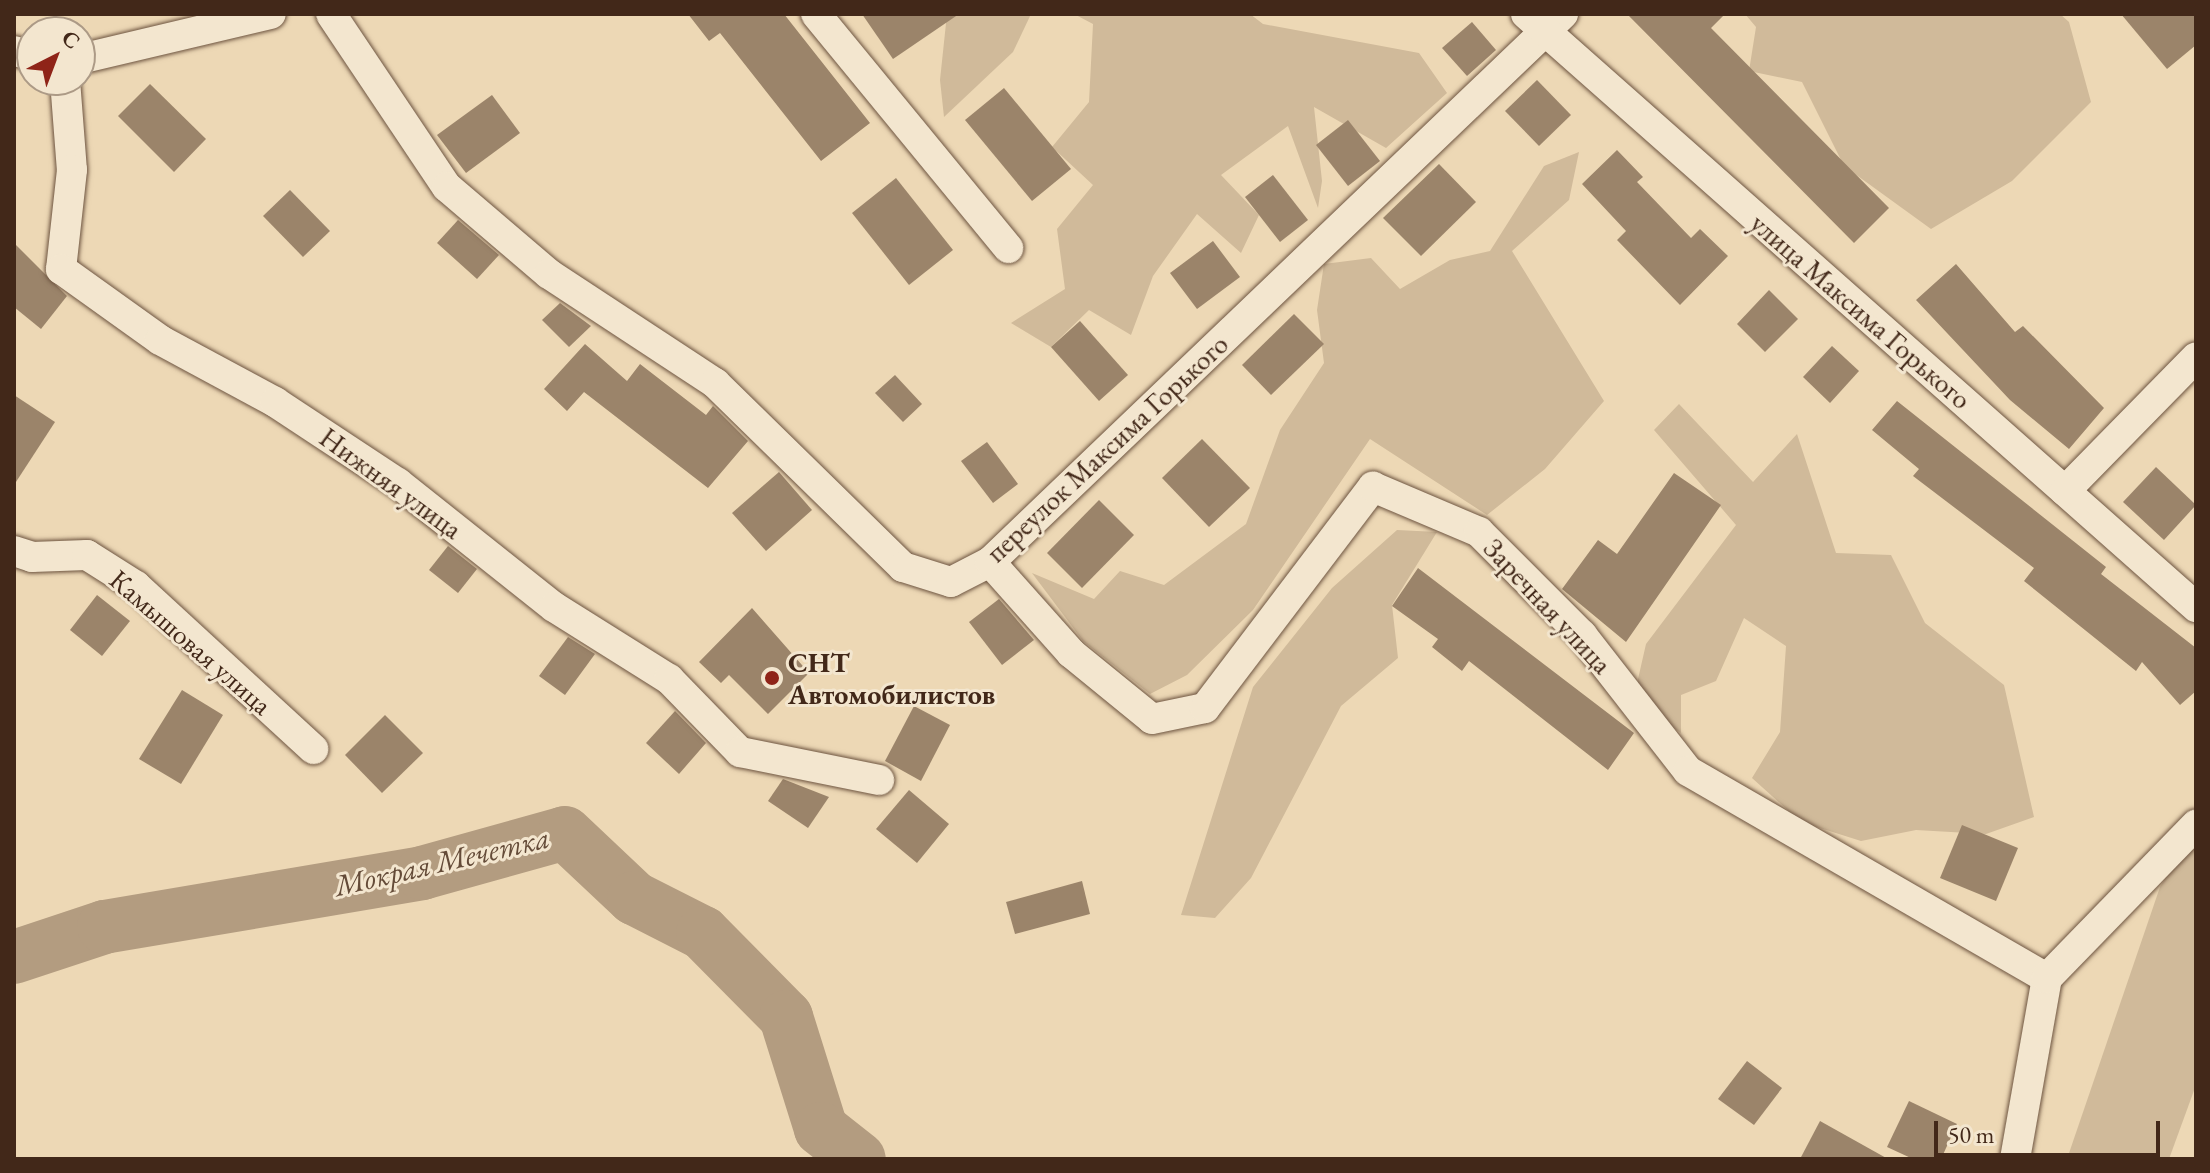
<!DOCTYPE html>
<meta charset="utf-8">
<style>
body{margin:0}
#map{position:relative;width:2210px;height:1173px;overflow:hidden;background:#edd8b5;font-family:"EB Garamond",serif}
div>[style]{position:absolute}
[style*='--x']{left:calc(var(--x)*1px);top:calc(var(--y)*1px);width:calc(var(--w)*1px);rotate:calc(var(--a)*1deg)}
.green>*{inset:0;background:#d0ba9a}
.river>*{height:54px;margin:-27px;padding:0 27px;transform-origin:27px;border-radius:27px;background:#b39c80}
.building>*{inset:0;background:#9b846a}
.roads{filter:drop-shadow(0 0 2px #6d5440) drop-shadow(0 0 2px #6d5440)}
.minor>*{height:30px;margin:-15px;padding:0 15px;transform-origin:15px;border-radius:15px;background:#f3e6cf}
.dots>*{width:22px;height:22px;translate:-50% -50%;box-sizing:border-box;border:4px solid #f3e6cf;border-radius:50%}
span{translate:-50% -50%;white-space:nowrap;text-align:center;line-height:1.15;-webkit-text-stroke:6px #f3e6cf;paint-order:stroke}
.street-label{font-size:28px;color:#422819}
.poi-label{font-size:28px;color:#422819;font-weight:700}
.left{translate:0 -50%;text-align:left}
.water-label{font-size:30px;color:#644b38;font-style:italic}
.frame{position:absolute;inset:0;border:16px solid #422819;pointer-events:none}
.north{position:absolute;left:16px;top:16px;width:80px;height:80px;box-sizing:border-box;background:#f3e6cf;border:2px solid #ac9a86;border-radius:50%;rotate:42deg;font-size:22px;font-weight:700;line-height:32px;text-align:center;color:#422819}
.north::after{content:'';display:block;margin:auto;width:28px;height:36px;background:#8f2418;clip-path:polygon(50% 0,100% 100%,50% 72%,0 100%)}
.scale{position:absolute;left:1934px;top:1121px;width:226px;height:36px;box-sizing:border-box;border:4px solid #422819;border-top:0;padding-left:10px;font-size:24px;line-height:28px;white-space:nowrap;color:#422819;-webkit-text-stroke:6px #f3e6cf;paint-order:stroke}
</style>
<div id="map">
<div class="green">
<div style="clip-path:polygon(947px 14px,1031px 14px,1013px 52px,944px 117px,940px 80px)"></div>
<div style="clip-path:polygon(1074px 14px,1250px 14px,1263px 24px,1419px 53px,1447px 93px,1386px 148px,1314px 107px,1322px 181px,1318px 208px,1288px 126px,1221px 175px,1259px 215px,1241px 253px,1197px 214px,1153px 276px,1131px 335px,1089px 310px,1051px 347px,1011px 323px,1065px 289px,1057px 229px,1093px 185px,1052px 147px,1089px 102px,1093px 24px)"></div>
<div style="clip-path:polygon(1745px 14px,2060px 14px,2069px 22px,2091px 102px,2012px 181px,1931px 229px,1844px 166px,1802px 82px,1749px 71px,1756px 27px)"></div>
<div style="clip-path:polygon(1579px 152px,1569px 200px,1512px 251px,1604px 401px,1545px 469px,1487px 515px,1370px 439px,1253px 610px,1187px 675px,1150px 694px,1083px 641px,1032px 573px,1094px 599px,1120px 571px,1164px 585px,1246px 524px,1280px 430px,1324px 363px,1317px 310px,1324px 264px,1371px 258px,1400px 289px,1450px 260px,1490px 251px,1544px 166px)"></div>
<div style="clip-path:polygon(1679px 404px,1753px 482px,1797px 434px,1836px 553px,1891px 555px,1925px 623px,2004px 685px,2034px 817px,1986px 834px,1916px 830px,1861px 841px,1801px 822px,1752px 778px,1780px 732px,1786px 646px,1744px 618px,1716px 681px,1681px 695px,1681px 733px,1633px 701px,1646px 644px,1736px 525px,1654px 430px)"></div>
<div style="clip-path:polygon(1397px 530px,1437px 532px,1392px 605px,1398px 658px,1341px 706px,1251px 878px,1215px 918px,1181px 915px,1253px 687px,1332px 588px)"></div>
<div style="clip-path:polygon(2196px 829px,2196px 1085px,2169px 1159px,2067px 1159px,2160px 887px)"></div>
</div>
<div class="river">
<div style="--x:14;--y:957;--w:95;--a:-18.4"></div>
<div style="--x:104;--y:927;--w:323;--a:-9.6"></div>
<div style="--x:422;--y:873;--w:148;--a:-15.6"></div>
<div style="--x:565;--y:833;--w:95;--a:43.3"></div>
<div style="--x:634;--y:898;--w:77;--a:26.9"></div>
<div style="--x:703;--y:933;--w:118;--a:45.3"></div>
<div style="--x:786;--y:1017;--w:117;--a:72.6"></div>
<div style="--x:821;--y:1129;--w:48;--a:38.3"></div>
</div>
<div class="building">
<div style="clip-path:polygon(688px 14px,784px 14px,870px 123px,821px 161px,720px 33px,709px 41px)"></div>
<div style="clip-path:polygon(862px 14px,959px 14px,893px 59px)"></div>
<div style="clip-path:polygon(1627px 14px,1725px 14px,1711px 28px,1889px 208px,1854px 243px)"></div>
<div style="clip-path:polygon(2121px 14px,2196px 14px,2196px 45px,2167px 69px)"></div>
<div style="clip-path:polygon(1472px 22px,1496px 50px,1467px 76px,1442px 48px)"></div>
<div style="clip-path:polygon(1537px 80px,1571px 115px,1539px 146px,1505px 111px)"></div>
<div style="clip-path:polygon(150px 84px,206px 139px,174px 172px,118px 116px)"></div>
<div style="clip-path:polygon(1004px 88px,1071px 169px,1032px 201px,965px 120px)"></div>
<div style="clip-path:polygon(492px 95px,520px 133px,466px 173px,437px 135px)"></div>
<div style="clip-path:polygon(1348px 120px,1380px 161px,1348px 186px,1316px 145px)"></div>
<div style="clip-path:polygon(1617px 150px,1643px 177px,1637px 182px,1691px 238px,1700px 229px,1728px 256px,1680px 305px,1617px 240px,1626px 231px,1582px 184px)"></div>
<div style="clip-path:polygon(1439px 164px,1476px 202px,1421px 256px,1383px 218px)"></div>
<div style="clip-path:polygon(1273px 175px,1308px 220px,1280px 242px,1245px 197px)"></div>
<div style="clip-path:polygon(896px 178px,953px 250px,909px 285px,852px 213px)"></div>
<div style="clip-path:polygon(290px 190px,330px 231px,303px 257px,263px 216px)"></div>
<div style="clip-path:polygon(458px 220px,499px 255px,477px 279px,437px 243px)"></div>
<div style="clip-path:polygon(1213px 241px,1240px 277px,1197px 309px,1170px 273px)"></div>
<div style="clip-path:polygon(14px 243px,67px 296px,41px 329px,14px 307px)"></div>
<div style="clip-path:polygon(1956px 264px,2015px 332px,2023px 326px,2104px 408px,2069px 449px,2010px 400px,1916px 300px)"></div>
<div style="clip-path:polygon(1769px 290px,1798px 319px,1765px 352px,1737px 324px)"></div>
<div style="clip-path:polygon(560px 303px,591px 326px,569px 347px,542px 320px)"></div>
<div style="clip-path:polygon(1294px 314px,1324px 344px,1271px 395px,1242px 365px)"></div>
<div style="clip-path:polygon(1080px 321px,1128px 375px,1099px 401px,1051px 347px)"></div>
<div style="clip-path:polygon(585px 344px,627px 381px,640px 364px,706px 415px,713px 406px,748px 441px,708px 488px,584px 392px,567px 411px,544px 389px)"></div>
<div style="clip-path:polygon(1832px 346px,1859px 371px,1830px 403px,1803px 377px)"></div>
<div style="clip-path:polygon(895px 375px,922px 404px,903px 422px,875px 393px)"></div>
<div style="clip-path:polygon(14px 395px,55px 422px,14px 485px)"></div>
<div style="clip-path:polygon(1897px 401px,2106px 567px,2101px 574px,2196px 648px,2196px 691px,2180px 705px,2142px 662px,2136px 671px,2024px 581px,2034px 568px,1913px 476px,1919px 469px,1872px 430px)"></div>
<div style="clip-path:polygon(1202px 439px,1250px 488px,1209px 527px,1162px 478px)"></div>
<div style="clip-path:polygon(987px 442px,1018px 484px,993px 503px,961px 461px)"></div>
<div style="clip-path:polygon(2156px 467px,2196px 505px,2164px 540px,2123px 502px)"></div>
<div style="clip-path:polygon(779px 472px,812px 510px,766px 551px,732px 513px)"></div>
<div style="clip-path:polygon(1674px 473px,1721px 505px,1626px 642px,1562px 589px,1598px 540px,1617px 554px)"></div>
<div style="clip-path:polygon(1099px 500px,1134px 535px,1082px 588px,1047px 553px)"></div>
<div style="clip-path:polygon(448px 546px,477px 569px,458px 593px,429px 570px)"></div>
<div style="clip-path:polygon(1418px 568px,1634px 733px,1608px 770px,1469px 661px,1462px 671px,1432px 647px,1438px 639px,1392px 606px)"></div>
<div style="clip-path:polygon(97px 595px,130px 621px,102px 656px,70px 630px)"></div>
<div style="clip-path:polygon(999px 599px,1034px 640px,1002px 665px,969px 622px)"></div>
<div style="clip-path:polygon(752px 608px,809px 673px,768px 714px,729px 675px,721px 683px,699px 662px)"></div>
<div style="clip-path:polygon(568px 637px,595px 654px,565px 695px,539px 676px)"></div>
<div style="clip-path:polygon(182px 690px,223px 715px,181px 784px,139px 759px)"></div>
<div style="clip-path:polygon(914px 706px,950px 725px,921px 781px,885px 761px)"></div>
<div style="clip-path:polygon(675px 711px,706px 743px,679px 774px,646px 743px)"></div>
<div style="clip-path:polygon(385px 715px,423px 753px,382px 793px,345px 755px)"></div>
<div style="clip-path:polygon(783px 779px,829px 797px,808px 828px,768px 801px)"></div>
<div style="clip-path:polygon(909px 790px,949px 824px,917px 863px,876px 829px)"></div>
<div style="clip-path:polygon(1962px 825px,2018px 848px,1996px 901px,1940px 878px)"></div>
<div style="clip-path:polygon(1082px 881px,1090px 914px,1015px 934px,1006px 902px)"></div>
<div style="clip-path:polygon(1747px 1061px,1782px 1088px,1754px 1125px,1718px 1099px)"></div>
<div style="clip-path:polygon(1909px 1101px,1957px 1124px,1941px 1159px,1913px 1159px,1887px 1147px)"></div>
<div style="clip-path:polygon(1820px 1121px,1888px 1159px,1800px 1159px)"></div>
</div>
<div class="roads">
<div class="minor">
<div style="--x:331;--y:14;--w:208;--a:56.2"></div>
<div style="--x:447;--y:187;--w:134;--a:40.5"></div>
<div style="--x:549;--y:274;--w:199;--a:33.3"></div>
<div style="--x:715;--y:383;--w:263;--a:44.4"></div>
<div style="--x:903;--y:567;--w:50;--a:17.4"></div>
<div style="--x:951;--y:582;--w:44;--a:-27.1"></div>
<div style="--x:990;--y:562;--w:793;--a:-43.72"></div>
<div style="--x:816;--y:14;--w:303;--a:50.6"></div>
<div style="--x:1526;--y:14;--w:895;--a:41.51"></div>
<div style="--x:14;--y:51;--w:18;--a:13"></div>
<div style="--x:80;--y:59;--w:196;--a:-13.3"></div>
<div style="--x:65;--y:80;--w:90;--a:85.6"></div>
<div style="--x:72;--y:170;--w:100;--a:96.3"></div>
<div style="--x:61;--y:269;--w:122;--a:35.6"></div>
<div style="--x:160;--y:340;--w:131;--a:28.3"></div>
<div style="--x:275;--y:402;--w:147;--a:33.4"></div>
<div style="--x:398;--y:483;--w:199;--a:38.5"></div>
<div style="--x:554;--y:607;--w:136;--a:32.1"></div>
<div style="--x:669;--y:679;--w:102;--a:45.8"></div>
<div style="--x:740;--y:752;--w:142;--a:11.4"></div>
<div style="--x:2065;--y:491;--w:187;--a:-45.6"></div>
<div style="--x:14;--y:551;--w:19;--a:18"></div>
<div style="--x:32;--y:557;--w:55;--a:-2.1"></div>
<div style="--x:87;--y:555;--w:58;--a:32.3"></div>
<div style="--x:136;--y:586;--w:241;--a:42.6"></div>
<div style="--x:990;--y:562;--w:122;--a:48.3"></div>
<div style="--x:1071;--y:653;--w:104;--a:39.2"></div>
<div style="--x:1152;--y:719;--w:54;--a:-11.7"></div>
<div style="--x:1205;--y:708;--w:278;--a:-52.8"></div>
<div style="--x:1373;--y:487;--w:115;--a:23"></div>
<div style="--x:1479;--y:532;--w:146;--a:45"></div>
<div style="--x:1582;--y:635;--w:172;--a:52.1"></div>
<div style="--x:1688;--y:771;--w:414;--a:30"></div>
<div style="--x:2015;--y:1159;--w:184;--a:-80"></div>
<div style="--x:2047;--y:978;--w:214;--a:-45.8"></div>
</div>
</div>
<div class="dots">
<div style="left:772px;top:678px;background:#8f2418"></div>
</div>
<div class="street-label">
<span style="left:1861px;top:311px;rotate:41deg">улица Максима Горького</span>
<span style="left:1107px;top:448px;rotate:-43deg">переулок Максима Горького</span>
<span style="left:391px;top:483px;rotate:36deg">Нижняя улица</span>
<span style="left:1548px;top:606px;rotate:47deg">Заречная улица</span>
<span style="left:191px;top:642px;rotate:41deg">Камышовая улица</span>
</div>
<div class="poi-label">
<span class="left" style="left:788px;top:678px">СНТ<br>Автомобилистов</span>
</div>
<div class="water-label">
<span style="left:442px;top:862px;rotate:-13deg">Мокрая Мечетка</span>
</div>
<div class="frame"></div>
<div class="north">С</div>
<div class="scale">50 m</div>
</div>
